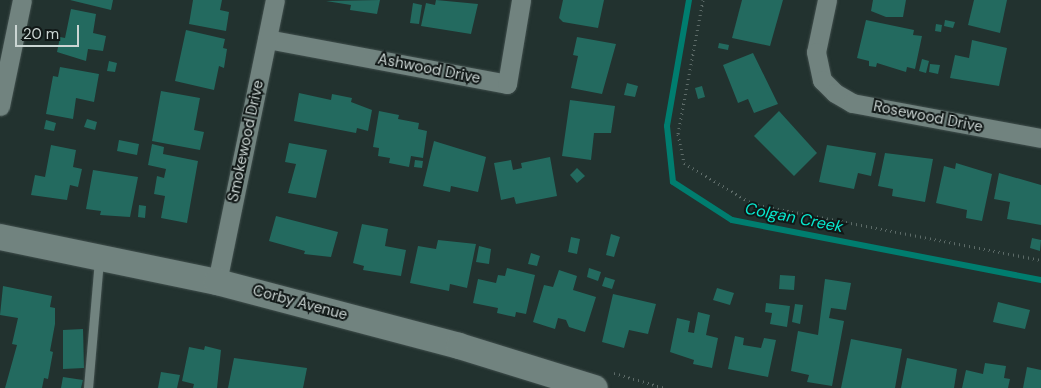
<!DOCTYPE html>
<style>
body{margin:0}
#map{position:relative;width:1041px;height:388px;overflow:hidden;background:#22322f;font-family:"DM Sans",sans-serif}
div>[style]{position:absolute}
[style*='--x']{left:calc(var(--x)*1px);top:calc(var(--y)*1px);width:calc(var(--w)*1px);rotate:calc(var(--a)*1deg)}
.stream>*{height:6px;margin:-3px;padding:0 3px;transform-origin:3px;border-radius:3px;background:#007d6f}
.building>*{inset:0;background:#236a5f}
.path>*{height:3px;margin-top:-1.5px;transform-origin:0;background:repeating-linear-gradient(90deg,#5c6a67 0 1px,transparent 0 5px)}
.roads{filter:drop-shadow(0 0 1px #404e4c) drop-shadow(0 0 1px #404e4c)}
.lane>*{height:9px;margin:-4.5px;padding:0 4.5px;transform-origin:4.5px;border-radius:4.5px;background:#71837f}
.street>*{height:19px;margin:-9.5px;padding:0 9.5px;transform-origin:9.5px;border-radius:9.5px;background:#71837f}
.secondary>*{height:26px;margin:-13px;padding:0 13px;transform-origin:13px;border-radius:13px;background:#71837f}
span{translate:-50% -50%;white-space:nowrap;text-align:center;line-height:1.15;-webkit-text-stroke:4px #111817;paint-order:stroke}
.street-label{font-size:15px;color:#cbd5d3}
.water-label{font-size:16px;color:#07e8cf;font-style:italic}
.scale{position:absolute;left:15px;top:25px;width:64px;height:22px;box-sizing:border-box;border:2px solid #cbd5d3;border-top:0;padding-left:6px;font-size:15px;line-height:18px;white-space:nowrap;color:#cbd5d3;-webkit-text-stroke:4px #111817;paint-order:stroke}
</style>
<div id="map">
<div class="stream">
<div style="--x:689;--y:0;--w:128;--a:99.9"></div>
<div style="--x:667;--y:126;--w:56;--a:83.9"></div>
<div style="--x:673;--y:182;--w:70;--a:32.8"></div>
<div style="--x:732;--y:220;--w:315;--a:11"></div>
</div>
<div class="building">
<div style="clip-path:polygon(70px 0,113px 0,111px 10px)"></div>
<div style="clip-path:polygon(193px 0,222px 0,220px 10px,229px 12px,226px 31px,189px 24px)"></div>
<div style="clip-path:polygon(380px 0,377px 14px,350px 10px,351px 5px,326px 1px)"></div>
<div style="clip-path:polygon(436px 0,478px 4px,471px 34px,421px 26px,426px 3px,435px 5px)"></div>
<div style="clip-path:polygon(563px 0,604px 0,598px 28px,563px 22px,559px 18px)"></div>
<div style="clip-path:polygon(742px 0,783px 0,770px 46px,732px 38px)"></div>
<div style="clip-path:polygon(873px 0,906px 0,903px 17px,886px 17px,871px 11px)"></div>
<div style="clip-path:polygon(974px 0,1007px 0,1000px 33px,968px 25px)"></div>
<div style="clip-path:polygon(413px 3px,422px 5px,419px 24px,410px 23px)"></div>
<div style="clip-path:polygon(71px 9px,96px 14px,93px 33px,106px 36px,103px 51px,88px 49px,86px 61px,57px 52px,60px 37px,65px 38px)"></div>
<div style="clip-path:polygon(866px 20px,914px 30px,913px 35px,922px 36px,915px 69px,907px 67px,906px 72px,877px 63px,876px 67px,869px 66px,869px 61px,857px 58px)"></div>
<div style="clip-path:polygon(945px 20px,955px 22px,953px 28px,944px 26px)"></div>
<div style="clip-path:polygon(936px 24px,942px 25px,941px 32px,935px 31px)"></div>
<div style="clip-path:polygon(186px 30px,225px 39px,223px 48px,227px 49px,224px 68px,219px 66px,214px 90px,175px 81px)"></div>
<div style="clip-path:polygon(577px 37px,616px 44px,602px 94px,571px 88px,578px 56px,573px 55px)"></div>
<div style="clip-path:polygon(972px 40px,1007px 48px,999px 86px,950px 78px,955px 55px,969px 58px)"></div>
<div style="clip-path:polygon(719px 43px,729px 45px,728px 50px,718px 48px)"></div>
<div style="clip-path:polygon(753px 53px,778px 104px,754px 113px,748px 99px,738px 103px,723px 65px)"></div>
<div style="clip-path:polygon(922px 59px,929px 61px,926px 73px,919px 71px)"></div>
<div style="clip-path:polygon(109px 61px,117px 63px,115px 72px,107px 71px)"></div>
<div style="clip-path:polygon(930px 64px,940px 65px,938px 74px,929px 72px)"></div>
<div style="clip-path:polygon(60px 67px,99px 74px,94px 102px,76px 98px,73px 119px,46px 114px,53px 76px,58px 77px)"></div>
<div style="clip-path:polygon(627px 83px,638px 86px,635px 97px,624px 95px)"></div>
<div style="clip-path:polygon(702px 86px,705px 97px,698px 99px,695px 88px)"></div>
<div style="clip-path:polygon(161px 91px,200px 98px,194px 130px,204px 132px,200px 150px,152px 141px)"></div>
<div style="clip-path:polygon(299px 93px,331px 100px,332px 94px,352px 98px,351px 102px,372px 110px,368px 131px,357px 128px,356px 133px,294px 121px)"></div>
<div style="clip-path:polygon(570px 100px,615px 106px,611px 133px,594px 133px,591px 160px,562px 156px)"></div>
<div style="clip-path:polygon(379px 111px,399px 115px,398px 119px,419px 123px,418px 129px,427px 131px,423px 158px,411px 156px,409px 167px,389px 163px,390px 158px,378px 156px,379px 148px,373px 147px)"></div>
<div style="clip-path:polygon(779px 111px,817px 153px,794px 176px,754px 136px)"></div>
<div style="clip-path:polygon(87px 119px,97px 122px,95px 130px,84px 127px)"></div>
<div style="clip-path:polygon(46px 120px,56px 123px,54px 131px,44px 129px)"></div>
<div style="clip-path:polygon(119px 140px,139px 144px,137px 155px,117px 151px)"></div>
<div style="clip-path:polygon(434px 141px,486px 157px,478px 192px,451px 186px,450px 192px,423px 186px)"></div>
<div style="clip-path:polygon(289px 143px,327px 150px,316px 198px,288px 193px,296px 164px,285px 162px)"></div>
<div style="clip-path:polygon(152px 144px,164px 147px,163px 154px,198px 161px,187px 223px,161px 218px,165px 196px,154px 194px,157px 176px,164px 178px,166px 169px,148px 165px)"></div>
<div style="clip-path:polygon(51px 145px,76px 150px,73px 167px,82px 169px,78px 187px,70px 185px,67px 200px,31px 195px,35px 175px,45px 177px)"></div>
<div style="clip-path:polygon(827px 145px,876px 153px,871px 176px,858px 173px,854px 189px,819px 182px)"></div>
<div style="clip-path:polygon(885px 153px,933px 159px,925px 202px,892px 196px,893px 189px,878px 186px)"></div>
<div style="clip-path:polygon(550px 157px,557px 196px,516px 204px,514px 197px,501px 200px,494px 163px,511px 160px,513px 170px,522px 168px,521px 163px)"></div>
<div style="clip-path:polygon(415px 160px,423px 161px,422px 168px,414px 167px)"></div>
<div style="clip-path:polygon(956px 163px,992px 174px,982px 221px,966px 218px,967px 210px,936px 203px,944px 166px,955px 169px)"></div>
<div style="clip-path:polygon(577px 168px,585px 176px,577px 183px,570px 175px)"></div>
<div style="clip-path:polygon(93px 170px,138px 177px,130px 217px,100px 215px,101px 211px,86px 209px)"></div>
<div style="clip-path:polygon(999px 173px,1041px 185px,1041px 225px,1007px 219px,1010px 202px,994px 199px)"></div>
<div style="clip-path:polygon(139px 205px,146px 206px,145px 218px,138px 217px)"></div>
<div style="clip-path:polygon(276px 216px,338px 232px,331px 257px,304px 254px,305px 251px,269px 241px)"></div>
<div style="clip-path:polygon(362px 224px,388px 229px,385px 246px,406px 250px,401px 276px,363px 270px,364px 266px,353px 263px)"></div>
<div style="clip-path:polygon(611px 234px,620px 237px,614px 257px,606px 255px)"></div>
<div style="clip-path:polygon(571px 237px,580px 239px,577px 254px,568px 252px)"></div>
<div style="clip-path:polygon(1032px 238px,1041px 240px,1040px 251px,1030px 248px)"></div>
<div style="clip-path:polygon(438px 240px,476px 244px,467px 288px,450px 284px,449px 291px,410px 283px,418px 246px,436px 249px)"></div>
<div style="clip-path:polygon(479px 246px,491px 249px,489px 264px,476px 262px)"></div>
<div style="clip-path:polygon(531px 253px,540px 256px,537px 266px,528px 264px)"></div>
<div style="clip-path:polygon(507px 268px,535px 275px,526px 314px,516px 312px,515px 317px,497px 313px,498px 308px,473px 303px,478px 279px,496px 283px,498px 275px,505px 276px)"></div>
<div style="clip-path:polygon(589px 268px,601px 272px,598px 281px,587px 277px)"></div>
<div style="clip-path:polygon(559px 270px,577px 276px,573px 290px,596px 297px,585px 332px,569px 327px,566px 320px,558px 318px,555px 329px,533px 322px,544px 285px,553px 287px)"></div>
<div style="clip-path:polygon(780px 275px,795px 276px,794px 290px,779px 289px)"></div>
<div style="clip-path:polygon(605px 277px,615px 280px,612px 289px,602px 286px)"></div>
<div style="clip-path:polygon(825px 279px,851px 283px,846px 310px,831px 308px,829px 318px,844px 321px,832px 386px,807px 382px,809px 375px,791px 371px,798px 331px,818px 335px)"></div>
<div style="clip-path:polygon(3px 286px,52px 296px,50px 307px,55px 308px,55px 324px,50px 351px,53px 352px,48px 379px,44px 378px,42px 388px,5px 388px,17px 345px,12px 344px,18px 318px,0 315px)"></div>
<div style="clip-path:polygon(717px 288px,734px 293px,730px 305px,713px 300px)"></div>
<div style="clip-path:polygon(613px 294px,656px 304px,648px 334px,629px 330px,624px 348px,602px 342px)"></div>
<div style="clip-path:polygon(998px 302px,1030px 310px,1025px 329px,993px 322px)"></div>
<div style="clip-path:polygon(766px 303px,790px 306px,787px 327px,770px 324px,772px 313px,765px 312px)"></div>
<div style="clip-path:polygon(795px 304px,803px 305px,800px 324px,792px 322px)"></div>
<div style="clip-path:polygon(698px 312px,710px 315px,706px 335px,718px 338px,712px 368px,693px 364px,694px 360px,670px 352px,677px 318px,690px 321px,688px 332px,694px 333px)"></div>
<div style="clip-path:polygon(83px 329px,84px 368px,63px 369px,63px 330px)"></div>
<div style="clip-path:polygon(735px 336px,744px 338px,743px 345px,761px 348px,764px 338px,776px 340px,768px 377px,728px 369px)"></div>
<div style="clip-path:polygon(851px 339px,902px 349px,895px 388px,841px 388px)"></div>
<div style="clip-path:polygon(205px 346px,221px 350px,217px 388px,193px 388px,194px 384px,182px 381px,189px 347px,204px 350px)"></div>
<div style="clip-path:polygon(234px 358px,307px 368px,303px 388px,228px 388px)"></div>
<div style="clip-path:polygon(907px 358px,957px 369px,954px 388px,901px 388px)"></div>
<div style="clip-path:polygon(985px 363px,1006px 366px,1004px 378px,1010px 379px,1008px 388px,962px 388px,966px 370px,983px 374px)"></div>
<div style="clip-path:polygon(1027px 367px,1041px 370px,1041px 388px,1023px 388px)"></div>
<div style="clip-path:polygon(161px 372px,180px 375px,177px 388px,158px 388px)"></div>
<div style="clip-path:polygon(63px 377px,83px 380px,81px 388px,61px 388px)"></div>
</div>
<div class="path">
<div style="--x:703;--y:0;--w:136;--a:100.6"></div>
<div style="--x:678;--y:134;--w:30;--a:78"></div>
<div style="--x:684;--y:163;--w:80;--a:30.7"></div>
<div style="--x:753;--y:204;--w:293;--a:11"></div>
<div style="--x:614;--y:373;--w:53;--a:16.4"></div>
</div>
<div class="roads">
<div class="lane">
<div style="--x:88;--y:388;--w:128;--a:-85.1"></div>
</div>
<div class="street">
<div style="--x:827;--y:0;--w:53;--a:101.9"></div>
<div style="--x:816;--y:52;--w:29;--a:78"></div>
<div style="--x:822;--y:80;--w:18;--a:45"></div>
<div style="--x:835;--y:93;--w:20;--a:30"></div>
<div style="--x:852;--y:103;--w:192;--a:10.5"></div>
<div style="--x:267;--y:39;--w:244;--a:10.6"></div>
<div style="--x:507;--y:84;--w:85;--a:-80.5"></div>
<div style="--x:0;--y:106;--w:108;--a:-78.3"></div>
<div style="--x:217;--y:282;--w:288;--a:-78.4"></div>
</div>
<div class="secondary">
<div style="--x:0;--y:237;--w:222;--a:11.7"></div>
<div style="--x:217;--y:282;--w:250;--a:14.8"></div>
<div style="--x:459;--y:346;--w:142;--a:17.2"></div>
</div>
</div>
<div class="street-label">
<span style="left:429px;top:69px;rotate:11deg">Ashwood Drive</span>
<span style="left:928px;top:117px;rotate:11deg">Rosewood Drive</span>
<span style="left:246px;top:141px;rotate:-78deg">Smokewood Drive</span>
<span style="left:300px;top:303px;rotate:15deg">Corby Avenue</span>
</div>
<div class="water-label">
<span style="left:794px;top:218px;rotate:11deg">Colgan Creek</span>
</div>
<div class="scale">20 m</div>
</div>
